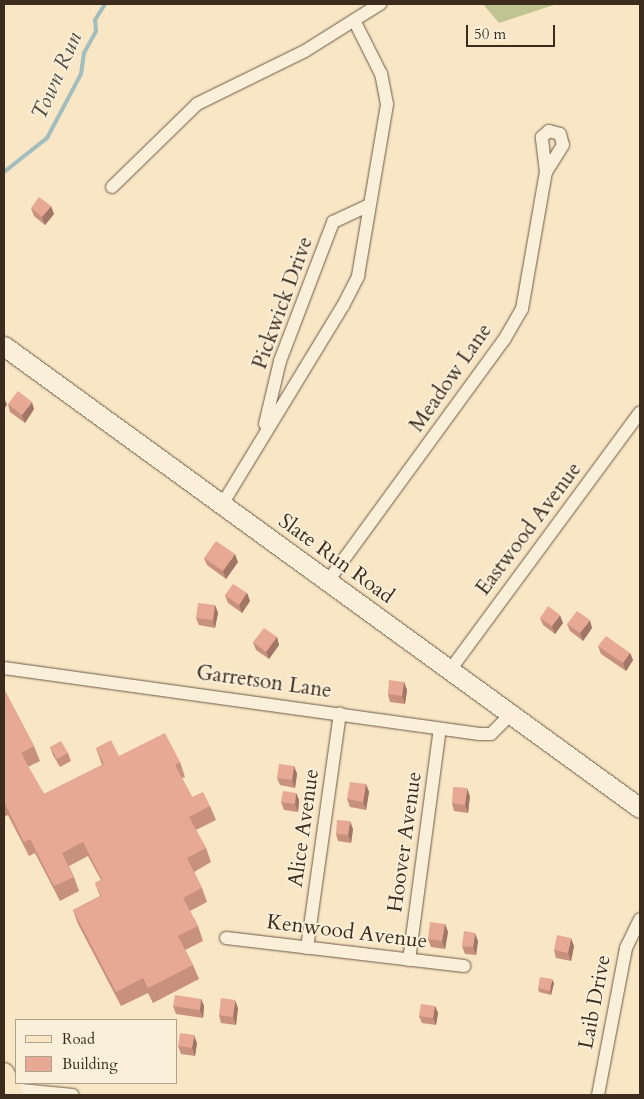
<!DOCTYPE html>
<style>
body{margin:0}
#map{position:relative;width:644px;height:1099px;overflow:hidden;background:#f8e6c4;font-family:Cardo,serif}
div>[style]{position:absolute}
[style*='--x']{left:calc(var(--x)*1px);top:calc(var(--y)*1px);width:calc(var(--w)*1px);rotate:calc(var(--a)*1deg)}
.green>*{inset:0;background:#c0c492}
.stream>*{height:4px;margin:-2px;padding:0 2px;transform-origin:2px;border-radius:2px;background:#a2bdbe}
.roads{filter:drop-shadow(0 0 1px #6b5a48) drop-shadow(0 0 1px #6b5a48)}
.street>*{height:12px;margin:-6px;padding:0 6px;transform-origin:6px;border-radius:6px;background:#faefd9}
.secondary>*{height:19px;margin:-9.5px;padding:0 9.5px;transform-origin:9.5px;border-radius:9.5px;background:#faefd9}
.primary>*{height:20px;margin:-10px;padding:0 10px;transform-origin:10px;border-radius:10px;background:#f8e6c4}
.wall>*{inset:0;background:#c7917e}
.shaded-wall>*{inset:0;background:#a27667}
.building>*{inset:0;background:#e7a993}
span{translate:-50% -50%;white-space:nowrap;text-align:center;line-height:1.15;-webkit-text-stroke:4px #faefd9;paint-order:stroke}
.street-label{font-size:21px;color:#3c2c1e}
.water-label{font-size:22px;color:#565046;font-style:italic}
.frame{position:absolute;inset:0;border:5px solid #3c2c1e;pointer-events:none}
.legend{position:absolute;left:15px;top:1019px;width:162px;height:65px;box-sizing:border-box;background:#faefd9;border:1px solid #aea18e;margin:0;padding:6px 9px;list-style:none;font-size:15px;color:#3c2c1e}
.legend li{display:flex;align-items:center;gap:10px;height:25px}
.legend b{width:25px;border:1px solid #aea18e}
.scale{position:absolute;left:466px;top:25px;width:89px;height:22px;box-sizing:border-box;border:2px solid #3c2c1e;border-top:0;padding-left:6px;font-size:15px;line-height:18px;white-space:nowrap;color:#3c2c1e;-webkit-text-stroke:4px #faefd9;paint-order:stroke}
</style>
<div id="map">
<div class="green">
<div style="clip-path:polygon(483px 4px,557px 4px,499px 23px)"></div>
</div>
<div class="stream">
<div style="--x:4;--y:172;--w:55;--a:-38.3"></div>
<div style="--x:47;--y:138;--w:72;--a:-62"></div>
<div style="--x:81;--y:74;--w:21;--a:-82"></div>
<div style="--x:84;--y:53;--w:25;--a:-61"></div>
<div style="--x:96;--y:31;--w:11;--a:-95"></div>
<div style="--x:95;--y:20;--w:19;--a:-58"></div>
</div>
<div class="roads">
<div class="street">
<div style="--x:549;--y:131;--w:11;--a:15"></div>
<div style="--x:560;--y:134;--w:11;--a:75"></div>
<div style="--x:563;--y:145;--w:32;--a:122"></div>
<div style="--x:546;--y:172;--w:35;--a:-97"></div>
<div style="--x:542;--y:137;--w:9;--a:-41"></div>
<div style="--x:112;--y:187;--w:119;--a:-44.3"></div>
<div style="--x:197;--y:104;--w:120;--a:-26.1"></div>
<div style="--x:305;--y:51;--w:89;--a:-32.1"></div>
<div style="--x:265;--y:424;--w:65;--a:-76.6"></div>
<div style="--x:280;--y:361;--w:149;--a:-69.1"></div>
<div style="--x:333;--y:222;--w:38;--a:-25"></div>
<div style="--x:223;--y:503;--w:231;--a:-58.7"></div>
<div style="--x:343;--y:306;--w:34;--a:-63"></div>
<div style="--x:358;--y:276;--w:174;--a:-80.4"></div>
<div style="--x:387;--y:104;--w:31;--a:-101"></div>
<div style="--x:381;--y:74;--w:58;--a:-116.6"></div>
<div style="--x:328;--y:581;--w:298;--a:-53.9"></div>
<div style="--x:504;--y:340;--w:36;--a:-60"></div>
<div style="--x:522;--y:309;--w:139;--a:-80.1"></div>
<div style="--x:4;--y:668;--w:480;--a:7.9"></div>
<div style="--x:479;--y:734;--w:12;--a:0"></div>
<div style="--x:491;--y:734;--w:27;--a:-45"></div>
<div style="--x:450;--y:670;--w:320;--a:-53.6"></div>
<div style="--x:226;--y:938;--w:240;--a:6.7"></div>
<div style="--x:307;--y:948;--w:237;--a:-82"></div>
<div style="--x:409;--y:960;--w:233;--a:-82.4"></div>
<div style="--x:11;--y:1089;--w:62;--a:5.5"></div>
<div style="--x:598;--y:1095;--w:150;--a:-79.2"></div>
<div style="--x:626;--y:948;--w:32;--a:-64"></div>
</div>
<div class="secondary">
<div style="--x:4;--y:346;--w:786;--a:36"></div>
</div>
<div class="primary">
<div style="--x:4;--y:1073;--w:24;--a:66"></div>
</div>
</div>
<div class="wall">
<div style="clip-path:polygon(31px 208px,54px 214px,45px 225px,34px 216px)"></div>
<div style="clip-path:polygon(8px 404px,34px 409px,25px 423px,10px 412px)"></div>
<div style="clip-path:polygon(204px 558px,238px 562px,226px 579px,207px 565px)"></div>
<div style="clip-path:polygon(247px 593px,250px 601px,242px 613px,228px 603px,225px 595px)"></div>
<div style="clip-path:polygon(215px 605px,218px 613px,215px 628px,199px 625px,196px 618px)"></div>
<div style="clip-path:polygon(540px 618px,563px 623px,555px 634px,543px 625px)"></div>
<div style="clip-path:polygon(567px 624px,592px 628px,583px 641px,570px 631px)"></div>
<div style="clip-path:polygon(277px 637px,279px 645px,269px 659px,256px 650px,253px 642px)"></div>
<div style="clip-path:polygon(598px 646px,630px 653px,633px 660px,626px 671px,601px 654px)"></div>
<div style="clip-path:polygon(404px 682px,407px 690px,405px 704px,390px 702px,388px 694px)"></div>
<div style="clip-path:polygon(4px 689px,34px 746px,40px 761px,28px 767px,44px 794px,102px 765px,96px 748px,119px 756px,180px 762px,185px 777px,182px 778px,192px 797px,210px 806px,216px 820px,196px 830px,206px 848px,211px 862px,194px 872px,202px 888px,207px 902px,190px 911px,198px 926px,203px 941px,185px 950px,193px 965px,199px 979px,153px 1003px,148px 993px,121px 1006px,78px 924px,73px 910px,100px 896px,95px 883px,101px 880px,88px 856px,69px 866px,74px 877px,79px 891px,60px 901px,35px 853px,29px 856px,8px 815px,4px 817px)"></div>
<div style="clip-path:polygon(50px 747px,68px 753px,71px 761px,60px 767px,53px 755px)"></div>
<div style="clip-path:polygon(294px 766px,297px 774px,295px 788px,280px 785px,277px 778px)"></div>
<div style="clip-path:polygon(366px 784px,369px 792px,366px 810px,350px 807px,347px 799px)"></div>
<div style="clip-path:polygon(296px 793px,299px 800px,298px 812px,284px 810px,281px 802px)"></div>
<div style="clip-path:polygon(470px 796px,468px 813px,454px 811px,452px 803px)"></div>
<div style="clip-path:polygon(353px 829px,351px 843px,338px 841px,336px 834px)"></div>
<div style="clip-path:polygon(445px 924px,448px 932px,445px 949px,431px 947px,428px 939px)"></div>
<div style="clip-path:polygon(478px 941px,476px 955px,465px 954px,462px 946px)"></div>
<div style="clip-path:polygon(574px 946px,571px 961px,556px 958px,554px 950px)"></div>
<div style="clip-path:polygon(554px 983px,551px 995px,539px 992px,538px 988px)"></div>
<div style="clip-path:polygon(201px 999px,204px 1006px,203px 1018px,176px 1014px,173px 1006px)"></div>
<div style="clip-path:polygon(435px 1006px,438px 1013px,436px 1025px,422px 1023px,419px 1016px)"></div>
<div style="clip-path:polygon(238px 1008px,236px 1025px,221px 1023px,219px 1015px)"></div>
<div style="clip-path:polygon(197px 1043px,195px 1056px,181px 1054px,178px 1046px)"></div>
</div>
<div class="shaded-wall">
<div style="clip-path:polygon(51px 206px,54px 214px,45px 225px,42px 217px)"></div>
<div style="clip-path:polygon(4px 397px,7px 405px,4px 409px)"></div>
<div style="clip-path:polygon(32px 402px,34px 409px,25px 423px,22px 415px)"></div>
<div style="clip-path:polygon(235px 554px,238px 562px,226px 579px,223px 571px)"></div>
<div style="clip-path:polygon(247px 593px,250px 601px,242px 613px,239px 605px)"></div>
<div style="clip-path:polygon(215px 605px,218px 613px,215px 628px,213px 620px)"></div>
<div style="clip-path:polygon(560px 615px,563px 623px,555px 634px,552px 626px)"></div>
<div style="clip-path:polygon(590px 620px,592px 628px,583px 641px,580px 633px)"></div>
<div style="clip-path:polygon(277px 637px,279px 645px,269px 659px,266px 652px)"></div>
<div style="clip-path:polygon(630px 653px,633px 660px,626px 671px,623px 663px)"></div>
<div style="clip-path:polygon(404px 682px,407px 690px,405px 704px,402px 696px)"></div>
<div style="clip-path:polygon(294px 766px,297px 774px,295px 788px,292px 780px)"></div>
<div style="clip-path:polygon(366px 784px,369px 792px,366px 810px,363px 802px)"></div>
<div style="clip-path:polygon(467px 788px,470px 796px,468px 813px,465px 805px)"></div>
<div style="clip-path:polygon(296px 793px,299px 800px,298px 812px,295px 804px)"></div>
<div style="clip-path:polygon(350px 821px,353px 829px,351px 843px,348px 835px)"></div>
<div style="clip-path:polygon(445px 924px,448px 932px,445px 949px,442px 941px)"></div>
<div style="clip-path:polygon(475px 933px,478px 941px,476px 955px,473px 947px)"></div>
<div style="clip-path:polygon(571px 938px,574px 946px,571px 961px,568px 953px)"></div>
<div style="clip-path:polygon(552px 979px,554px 983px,551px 995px,550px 991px)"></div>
<div style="clip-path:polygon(201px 999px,204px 1006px,203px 1018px,200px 1010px)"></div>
<div style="clip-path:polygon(235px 1000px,238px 1008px,236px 1025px,233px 1017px)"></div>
<div style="clip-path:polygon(435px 1006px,438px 1013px,436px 1025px,433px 1018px)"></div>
<div style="clip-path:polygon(194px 1035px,197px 1043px,195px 1056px,192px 1048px)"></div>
</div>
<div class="building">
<div style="clip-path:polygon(39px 197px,51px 206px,42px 217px,31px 208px)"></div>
<div style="clip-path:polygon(18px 391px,32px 402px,22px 415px,8px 404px)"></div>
<div style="clip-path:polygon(216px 541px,235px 554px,223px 571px,204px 558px)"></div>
<div style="clip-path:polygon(233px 584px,247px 593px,239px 605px,225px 595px)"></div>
<div style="clip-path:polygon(198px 603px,215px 605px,213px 620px,196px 618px)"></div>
<div style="clip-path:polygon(548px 606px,560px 615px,552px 626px,540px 618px)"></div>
<div style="clip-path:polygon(577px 611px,590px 620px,580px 633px,567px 624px)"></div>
<div style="clip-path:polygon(264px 628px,277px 637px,266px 652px,253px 642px)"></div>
<div style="clip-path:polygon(606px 636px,630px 653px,623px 663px,598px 646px)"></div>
<div style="clip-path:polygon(389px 680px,404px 682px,402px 696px,388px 694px)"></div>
<div style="clip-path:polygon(4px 689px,34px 746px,21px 753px,44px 794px,104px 764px,96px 748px,111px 740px,119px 756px,165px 733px,180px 762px,175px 765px,192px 797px,203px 792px,210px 806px,189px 817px,206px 848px,187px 858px,202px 888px,183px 898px,198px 926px,178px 936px,193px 965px,148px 988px,143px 978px,116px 992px,73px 910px,101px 896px,95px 883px,102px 879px,83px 842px,62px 853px,74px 877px,54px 886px,30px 839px,24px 842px,4px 802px)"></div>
<div style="clip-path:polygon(61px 741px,68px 753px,57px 759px,50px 747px)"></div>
<div style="clip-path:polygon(279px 764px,294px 766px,292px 780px,277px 778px)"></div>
<div style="clip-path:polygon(350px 782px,366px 784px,363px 802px,347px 799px)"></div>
<div style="clip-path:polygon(453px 787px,467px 788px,465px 805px,452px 803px)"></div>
<div style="clip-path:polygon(283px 791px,296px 793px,295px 804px,281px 802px)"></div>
<div style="clip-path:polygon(337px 820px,350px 821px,348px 835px,336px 834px)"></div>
<div style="clip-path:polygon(430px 922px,445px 924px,442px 941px,428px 939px)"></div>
<div style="clip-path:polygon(464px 931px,475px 933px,473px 947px,462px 946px)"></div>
<div style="clip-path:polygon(557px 935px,571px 938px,568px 953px,554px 950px)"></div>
<div style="clip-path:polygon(540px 977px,552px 979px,550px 991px,538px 988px)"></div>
<div style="clip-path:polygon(175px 995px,201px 999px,200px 1010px,173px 1006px)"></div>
<div style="clip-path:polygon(221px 998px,235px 1000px,233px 1017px,219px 1015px)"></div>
<div style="clip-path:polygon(421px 1004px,435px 1006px,433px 1018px,419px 1016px)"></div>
<div style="clip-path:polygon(180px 1033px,194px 1035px,192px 1048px,178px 1046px)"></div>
</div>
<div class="street-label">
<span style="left:283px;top:303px;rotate:-70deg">Pickwick Drive</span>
<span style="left:451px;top:378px;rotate:-55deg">Meadow Lane</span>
<span style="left:529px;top:529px;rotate:-53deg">Eastwood Avenue</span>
<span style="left:336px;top:559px;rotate:36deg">Slate Run Road</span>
<span style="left:264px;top:682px;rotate:8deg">Garretson Lane</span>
<span style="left:304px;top:828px;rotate:-82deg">Alice Avenue</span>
<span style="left:405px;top:842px;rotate:-82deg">Hoover Avenue</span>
<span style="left:347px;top:932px;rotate:7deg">Kenwood Avenue</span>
<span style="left:595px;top:1002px;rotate:-79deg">Laib Drive</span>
</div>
<div class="water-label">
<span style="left:57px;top:76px;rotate:-66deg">Town Run</span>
</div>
<div class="frame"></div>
<ul class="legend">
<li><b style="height:6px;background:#f8e6c4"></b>Road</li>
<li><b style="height:14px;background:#e7a993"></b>Building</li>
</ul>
<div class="scale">50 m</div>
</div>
